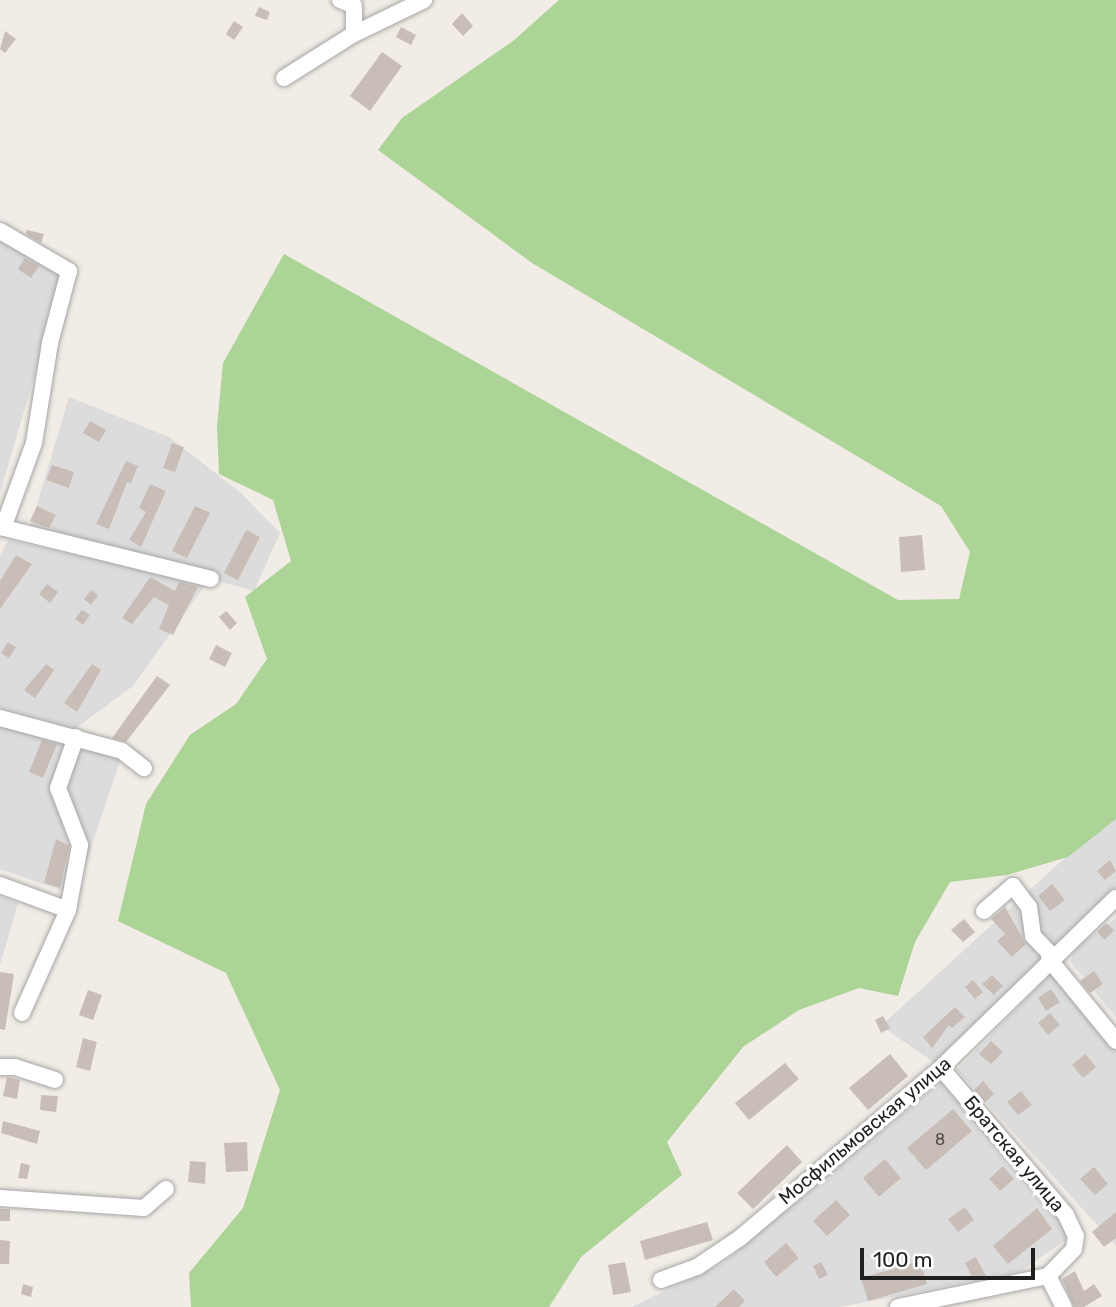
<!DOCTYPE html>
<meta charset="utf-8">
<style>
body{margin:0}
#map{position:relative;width:1116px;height:1307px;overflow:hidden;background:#f1ece5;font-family:Rubik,sans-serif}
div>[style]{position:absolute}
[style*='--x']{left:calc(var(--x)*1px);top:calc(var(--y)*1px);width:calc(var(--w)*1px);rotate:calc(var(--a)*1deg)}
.residential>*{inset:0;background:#dddcdc}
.forest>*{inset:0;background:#abd496}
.building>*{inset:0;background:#c9beb7}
.roads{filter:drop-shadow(0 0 2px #a6a6a6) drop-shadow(0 0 2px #a6a6a6)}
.minor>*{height:16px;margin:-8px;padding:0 8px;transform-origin:8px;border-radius:8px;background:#fff}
span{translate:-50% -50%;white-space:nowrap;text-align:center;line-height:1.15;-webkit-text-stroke:7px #fff;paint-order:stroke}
.number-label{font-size:16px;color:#4a4745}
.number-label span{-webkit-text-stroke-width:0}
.street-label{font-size:19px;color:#1f1f1f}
.scale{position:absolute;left:860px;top:1248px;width:175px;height:32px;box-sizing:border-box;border:4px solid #1f1f1f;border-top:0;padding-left:9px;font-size:21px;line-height:24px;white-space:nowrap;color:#1f1f1f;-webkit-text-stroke:5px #fff;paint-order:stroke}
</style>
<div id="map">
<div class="residential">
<div style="clip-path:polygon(0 238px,65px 272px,0 493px)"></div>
<div style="clip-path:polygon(69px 397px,169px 437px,241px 493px,280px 533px,254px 591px,30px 528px)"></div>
<div style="clip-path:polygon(8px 540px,206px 584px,133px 686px,75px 729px,0 708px,0 556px)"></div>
<div style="clip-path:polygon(0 726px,123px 752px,75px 895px,0 869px)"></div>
<div style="clip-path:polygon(1116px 811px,1116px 891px,935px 1063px,881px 1026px)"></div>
<div style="clip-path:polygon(0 896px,18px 903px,0 965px)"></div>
<div style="clip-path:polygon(1116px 918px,1116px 1018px,1070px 961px,1076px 948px)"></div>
<div style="clip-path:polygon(1055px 969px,1116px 1045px,1116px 1246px,957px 1070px)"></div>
<div style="clip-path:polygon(941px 1082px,1077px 1232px,1021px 1271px,841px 1307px,632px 1307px,723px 1263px)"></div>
</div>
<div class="forest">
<div style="clip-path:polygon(559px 0,1116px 0,1116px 819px,1068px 857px,1007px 875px,950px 882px,915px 942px,898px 996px,859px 988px,799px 1010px,743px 1047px,667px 1142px,682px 1175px,581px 1257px,549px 1307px,191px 1307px,189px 1273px,243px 1208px,280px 1090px,226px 973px,118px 921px,146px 804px,190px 735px,236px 704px,267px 659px,245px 597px,291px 561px,273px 500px,219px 474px,217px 426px,223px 363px,284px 254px,898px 600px,959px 599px,970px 552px,941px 506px,532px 263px,378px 150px,402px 118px,513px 41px)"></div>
</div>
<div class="building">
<div style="clip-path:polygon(259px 7px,270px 12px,267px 20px,255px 16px)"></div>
<div style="clip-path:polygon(462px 13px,473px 26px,463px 36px,452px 24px)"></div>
<div style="clip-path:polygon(234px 21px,243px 27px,234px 40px,226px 34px)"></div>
<div style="clip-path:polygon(401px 27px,416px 35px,411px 45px,396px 37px)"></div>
<div style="clip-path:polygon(5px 31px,16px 39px,5px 53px,0 49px)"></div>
<div style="clip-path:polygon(382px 52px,402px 66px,370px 111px,350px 96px)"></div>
<div style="clip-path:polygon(27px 230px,44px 234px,41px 243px,26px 234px)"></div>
<div style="clip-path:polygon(25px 258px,39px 266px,31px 278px,18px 269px)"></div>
<div style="clip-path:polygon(90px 421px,106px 430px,99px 442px,83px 433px)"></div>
<div style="clip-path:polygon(172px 443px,184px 447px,175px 472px,163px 468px)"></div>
<div style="clip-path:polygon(126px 461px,138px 466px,131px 483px,127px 482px,109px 529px,96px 524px)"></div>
<div style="clip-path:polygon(52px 465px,74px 472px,69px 488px,46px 480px)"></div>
<div style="clip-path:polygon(150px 484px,166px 491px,141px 547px,129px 540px,146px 512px,139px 508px)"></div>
<div style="clip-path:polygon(37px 506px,56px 515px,49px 528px,30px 521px)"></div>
<div style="clip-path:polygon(195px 506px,210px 513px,187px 558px,172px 551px)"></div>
<div style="clip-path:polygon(246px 530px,260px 537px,238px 580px,224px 573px)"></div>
<div style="clip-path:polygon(922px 535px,925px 570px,901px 572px,899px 537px)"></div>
<div style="clip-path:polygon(16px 555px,32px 564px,0 609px,0 581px)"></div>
<div style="clip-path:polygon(150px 577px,175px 591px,179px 582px,198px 587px,173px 635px,159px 629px,169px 605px,154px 597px,132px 624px,122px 618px)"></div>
<div style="clip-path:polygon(47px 584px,58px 592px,50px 603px,39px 594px)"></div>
<div style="clip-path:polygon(91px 590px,98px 595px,91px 605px,84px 599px)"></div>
<div style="clip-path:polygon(82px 610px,90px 615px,83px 625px,75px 619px)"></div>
<div style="clip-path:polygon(226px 611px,237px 623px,230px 630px,219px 617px)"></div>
<div style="clip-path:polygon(8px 642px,16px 647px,9px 658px,1px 653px)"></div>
<div style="clip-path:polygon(216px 645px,232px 653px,225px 667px,209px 659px)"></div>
<div style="clip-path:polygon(46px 664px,54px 670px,35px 698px,24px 690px)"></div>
<div style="clip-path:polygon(92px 664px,101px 670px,77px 712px,64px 703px)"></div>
<div style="clip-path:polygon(157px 676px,170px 685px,126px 742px,112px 738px)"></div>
<div style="clip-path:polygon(42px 740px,57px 744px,43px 778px,29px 772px)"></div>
<div style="clip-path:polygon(56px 839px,69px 846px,60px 888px,44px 883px)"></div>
<div style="clip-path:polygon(1110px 860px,1116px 871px,1105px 880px,1097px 871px)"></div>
<div style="clip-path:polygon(1052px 884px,1065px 900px,1050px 911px,1038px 896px)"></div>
<div style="clip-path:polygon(1005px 907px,1026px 944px,1012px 957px,997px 941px,1005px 934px,991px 919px)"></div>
<div style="clip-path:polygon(964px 919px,975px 932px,963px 942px,951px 930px)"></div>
<div style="clip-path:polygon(1106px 923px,1114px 930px,1105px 940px,1097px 932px)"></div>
<div style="clip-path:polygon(1094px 971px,1103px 984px,1090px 993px,1080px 981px)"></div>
<div style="clip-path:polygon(0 972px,14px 974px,5px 1030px,0 1029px)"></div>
<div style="clip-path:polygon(992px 975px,1003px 986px,994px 995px,982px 984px)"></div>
<div style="clip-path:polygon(973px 980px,983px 992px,975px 999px,965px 987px)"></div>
<div style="clip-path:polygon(1051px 989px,1060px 1002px,1046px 1011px,1038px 998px)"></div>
<div style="clip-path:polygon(88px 990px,102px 995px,93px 1020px,79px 1015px)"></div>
<div style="clip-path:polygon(955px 1007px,965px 1017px,952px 1028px,949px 1025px,932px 1048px,923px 1037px)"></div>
<div style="clip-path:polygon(1050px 1013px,1060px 1025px,1048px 1035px,1038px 1023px)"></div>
<div style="clip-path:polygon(883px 1016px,890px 1028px,881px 1033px,875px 1020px)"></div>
<div style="clip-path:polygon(83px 1038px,97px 1042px,90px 1071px,76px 1067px)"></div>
<div style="clip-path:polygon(991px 1041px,1003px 1052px,991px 1064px,979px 1054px)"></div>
<div style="clip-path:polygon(890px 1054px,908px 1076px,868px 1110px,849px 1088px)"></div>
<div style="clip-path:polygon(1085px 1054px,1096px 1067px,1083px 1078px,1072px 1065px)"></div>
<div style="clip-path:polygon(785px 1063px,799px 1079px,749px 1120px,735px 1103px)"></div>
<div style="clip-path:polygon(7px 1077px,20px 1080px,17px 1099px,3px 1096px)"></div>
<div style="clip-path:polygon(983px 1081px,994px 1094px,984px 1103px,974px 1090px)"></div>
<div style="clip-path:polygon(1021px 1091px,1032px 1105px,1018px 1115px,1007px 1102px)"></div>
<div style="clip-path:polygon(41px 1095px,58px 1096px,56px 1112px,40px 1110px)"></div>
<div style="clip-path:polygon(953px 1109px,972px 1131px,926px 1170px,907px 1148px)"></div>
<div style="clip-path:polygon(3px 1121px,40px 1131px,37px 1144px,1px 1133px)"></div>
<div style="clip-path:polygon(247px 1142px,248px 1171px,226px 1172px,224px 1143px)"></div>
<div style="clip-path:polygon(787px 1145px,802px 1162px,753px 1209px,737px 1193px)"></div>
<div style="clip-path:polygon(885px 1159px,901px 1178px,879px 1197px,863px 1178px)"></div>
<div style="clip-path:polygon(190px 1161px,206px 1162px,205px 1184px,188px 1182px)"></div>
<div style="clip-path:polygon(21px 1163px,30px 1165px,27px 1179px,18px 1178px)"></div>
<div style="clip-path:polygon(1003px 1166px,1014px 1179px,1000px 1191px,989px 1179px)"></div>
<div style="clip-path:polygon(1094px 1167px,1108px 1184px,1095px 1195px,1080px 1179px)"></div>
<div style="clip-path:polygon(836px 1200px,850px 1215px,827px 1236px,813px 1221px)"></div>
<div style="clip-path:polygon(965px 1207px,974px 1220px,958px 1232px,948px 1219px)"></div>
<div style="clip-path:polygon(1037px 1208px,1052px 1229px,1008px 1264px,993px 1246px)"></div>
<div style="clip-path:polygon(0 1209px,10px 1209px,10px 1221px,0 1221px)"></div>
<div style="clip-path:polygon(1116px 1212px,1116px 1238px,1104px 1247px,1092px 1232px)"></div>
<div style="clip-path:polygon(707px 1222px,713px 1240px,645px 1260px,640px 1241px)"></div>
<div style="clip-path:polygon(0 1240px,10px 1241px,9px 1264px,0 1264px)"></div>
<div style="clip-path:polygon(786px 1243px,799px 1258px,776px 1277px,764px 1262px)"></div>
<div style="clip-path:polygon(976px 1257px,987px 1278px,974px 1281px,965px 1263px)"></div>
<div style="clip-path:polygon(920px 1261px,927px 1284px,868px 1301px,861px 1278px)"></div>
<div style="clip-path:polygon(625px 1262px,631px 1292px,613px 1295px,608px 1265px)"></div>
<div style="clip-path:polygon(821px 1262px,828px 1275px,819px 1279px,813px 1266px)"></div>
<div style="clip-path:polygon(1075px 1271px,1084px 1291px,1094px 1284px,1102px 1296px,1084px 1307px,1074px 1307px,1062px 1279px)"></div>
<div style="clip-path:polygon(23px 1284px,33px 1287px,31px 1297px,21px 1294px)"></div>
<div style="clip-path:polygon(734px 1289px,745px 1301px,739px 1307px,715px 1307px)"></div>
</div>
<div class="roads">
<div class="minor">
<div style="--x:340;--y:0;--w:15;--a:23"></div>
<div style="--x:354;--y:6;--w:28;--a:90"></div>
<div style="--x:284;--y:78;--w:83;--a:-32.2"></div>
<div style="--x:354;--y:34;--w:78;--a:-25.9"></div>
<div style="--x:0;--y:231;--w:80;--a:30.1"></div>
<div style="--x:69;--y:271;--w:74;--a:104.8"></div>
<div style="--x:50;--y:343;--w:101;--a:99.1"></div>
<div style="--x:34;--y:443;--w:90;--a:110"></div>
<div style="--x:0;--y:527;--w:217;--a:13.8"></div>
<div style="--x:0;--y:718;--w:126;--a:15.1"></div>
<div style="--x:122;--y:751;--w:28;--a:38"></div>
<div style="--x:0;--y:885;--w:72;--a:20.2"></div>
<div style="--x:984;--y:911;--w:38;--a:-41"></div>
<div style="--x:1013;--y:886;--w:26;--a:53"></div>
<div style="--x:1029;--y:907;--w:29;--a:82"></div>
<div style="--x:1033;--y:936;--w:28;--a:46"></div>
<div style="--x:1049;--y:959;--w:106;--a:50.7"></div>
<div style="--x:22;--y:1013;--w:113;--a:-65.9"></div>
<div style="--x:68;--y:910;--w:66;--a:-79.5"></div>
<div style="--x:80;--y:845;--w:61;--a:-111.1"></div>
<div style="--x:58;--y:788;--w:54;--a:-70.6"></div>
<div style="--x:0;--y:1067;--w:15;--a:0"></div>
<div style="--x:15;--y:1067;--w:42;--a:18"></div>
<div style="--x:941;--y:1068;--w:193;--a:49.6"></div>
<div style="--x:1066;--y:1215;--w:23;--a:65"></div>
<div style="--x:1076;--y:1236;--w:13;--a:99"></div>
<div style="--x:1074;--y:1249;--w:37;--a:134"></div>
<div style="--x:0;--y:1198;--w:144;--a:4"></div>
<div style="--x:144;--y:1208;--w:29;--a:-41"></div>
<div style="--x:1048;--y:1276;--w:35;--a:63"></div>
<div style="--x:661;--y:1280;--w:38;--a:-20"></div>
<div style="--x:697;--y:1267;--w:52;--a:-34"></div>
<div style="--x:740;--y:1238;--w:263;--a:-40.2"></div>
<div style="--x:941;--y:1068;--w:244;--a:-44.2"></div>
<div style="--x:898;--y:1307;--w:153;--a:-11.7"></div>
</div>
</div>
<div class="number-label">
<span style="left:940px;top:1140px">8</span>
</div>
<div class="street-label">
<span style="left:865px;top:1131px;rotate:-40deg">Мосфильмовская улица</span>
<span style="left:1014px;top:1154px;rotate:50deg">Братская улица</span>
</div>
<div class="scale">100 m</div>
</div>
